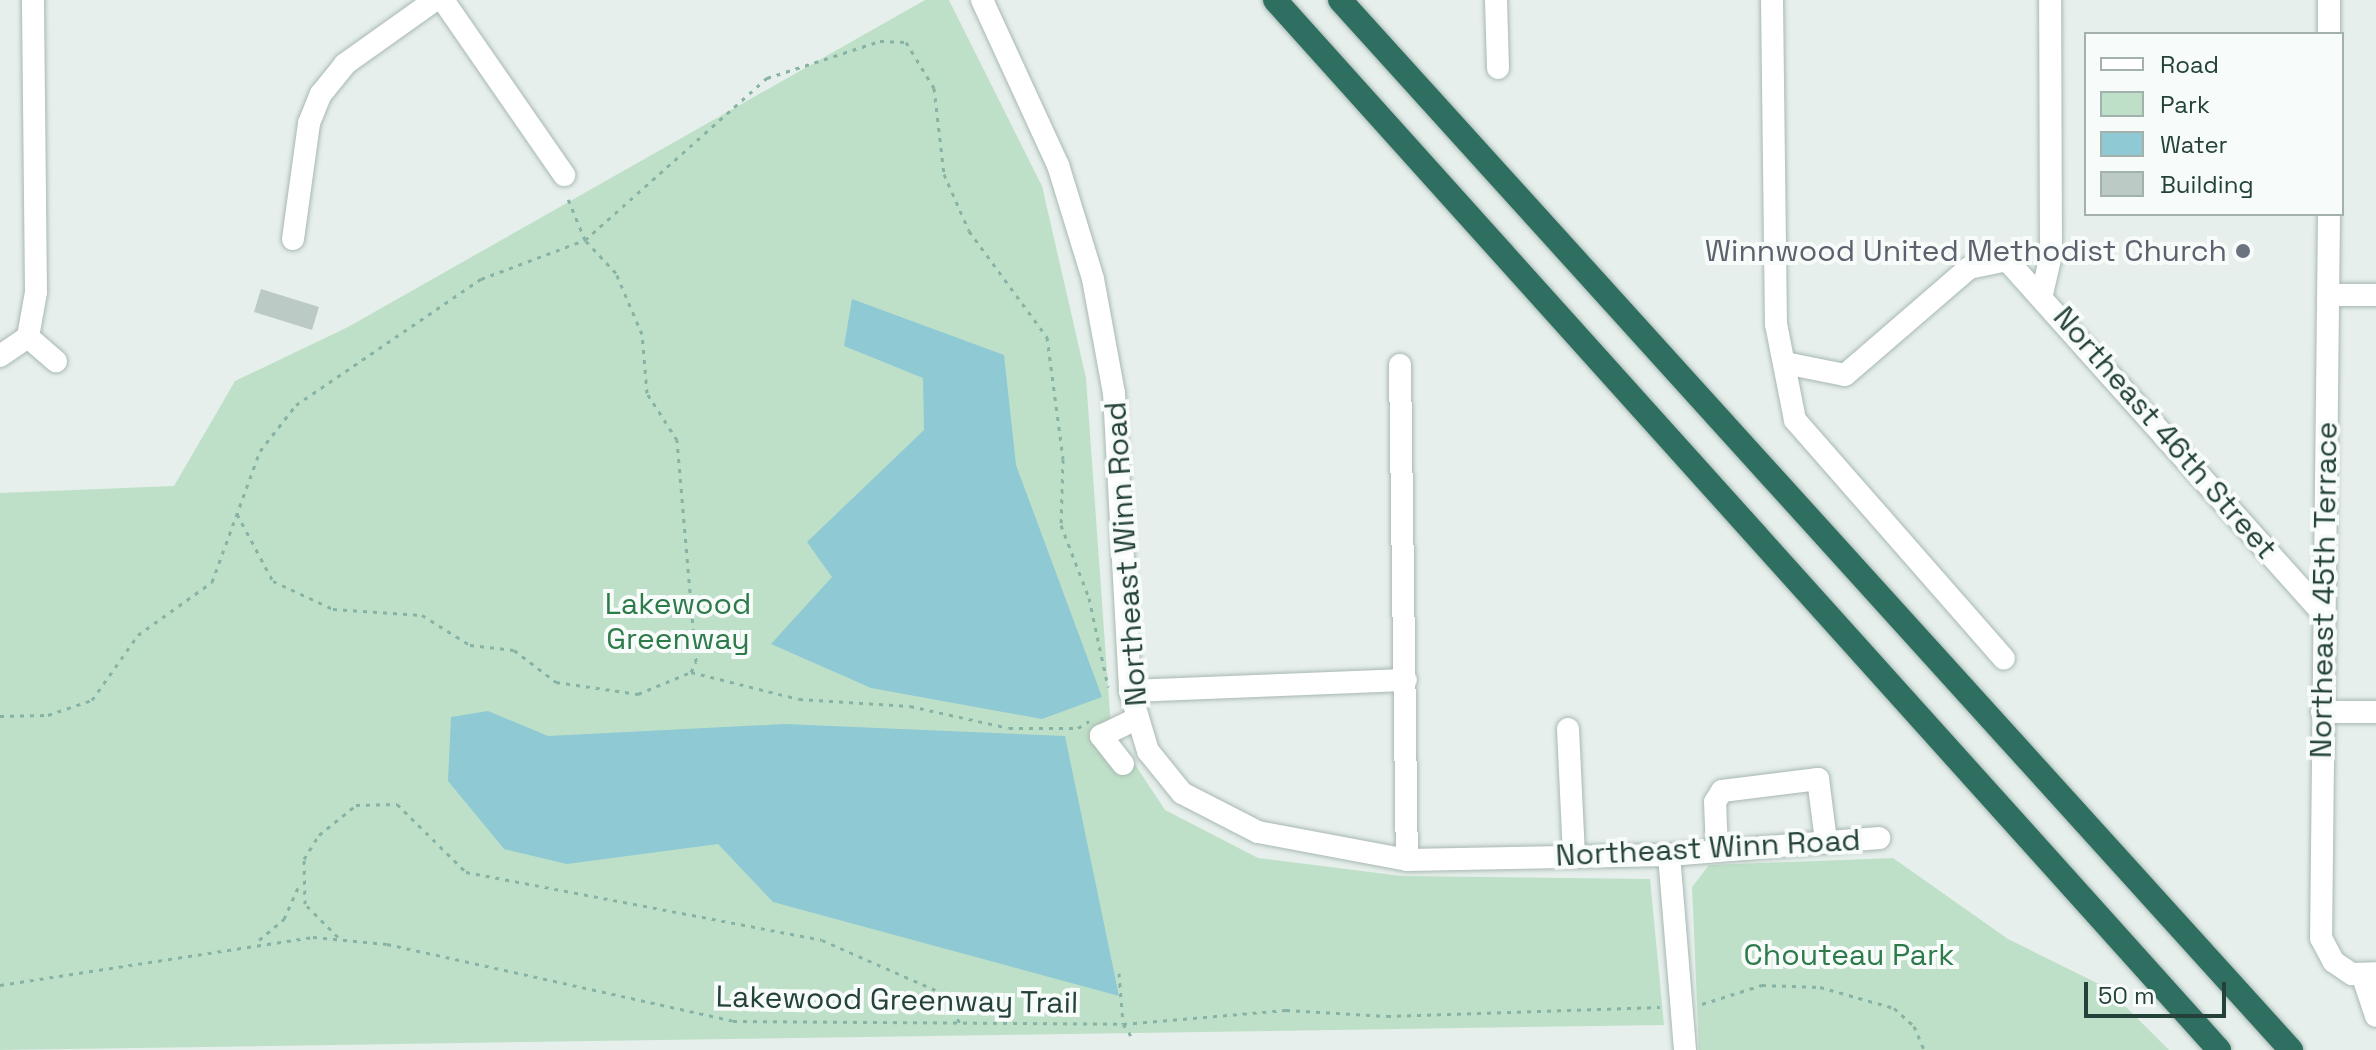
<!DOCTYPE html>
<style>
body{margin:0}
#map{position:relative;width:2376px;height:1050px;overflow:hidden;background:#e6efeb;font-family:"Space Grotesk",sans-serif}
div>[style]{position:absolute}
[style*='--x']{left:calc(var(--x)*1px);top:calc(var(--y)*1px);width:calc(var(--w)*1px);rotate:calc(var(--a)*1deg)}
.green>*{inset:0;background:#bfe0c8}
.water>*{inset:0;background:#8ec9d4}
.building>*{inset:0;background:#bbcac4}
.path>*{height:3px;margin-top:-1.5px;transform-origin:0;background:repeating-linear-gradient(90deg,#86b3a5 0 4px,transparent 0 10px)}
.roads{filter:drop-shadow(0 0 2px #a8b8b2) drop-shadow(0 0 2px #a8b8b2)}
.minor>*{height:22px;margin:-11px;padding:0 11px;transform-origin:11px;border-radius:11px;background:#fff}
.highway>*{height:24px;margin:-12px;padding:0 12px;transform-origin:12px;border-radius:12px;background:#2f6f62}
.dots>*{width:22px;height:22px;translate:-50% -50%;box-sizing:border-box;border:4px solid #f7fbf9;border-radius:50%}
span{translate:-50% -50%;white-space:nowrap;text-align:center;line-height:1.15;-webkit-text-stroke:8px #f7fbf9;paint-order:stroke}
.worship-label{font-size:30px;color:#5b616d}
.right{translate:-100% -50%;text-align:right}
.street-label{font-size:30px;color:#24423a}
.park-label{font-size:30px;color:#2d7a4b}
.legend{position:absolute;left:2084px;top:32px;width:260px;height:184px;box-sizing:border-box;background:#f7fbf9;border:2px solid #a3b1ad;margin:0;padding:10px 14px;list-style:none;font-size:24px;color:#24423a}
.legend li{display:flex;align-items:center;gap:16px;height:40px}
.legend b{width:40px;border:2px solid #a3b1ad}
.scale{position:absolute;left:2084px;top:982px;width:142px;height:36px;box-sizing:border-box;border:4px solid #24423a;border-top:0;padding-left:10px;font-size:24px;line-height:28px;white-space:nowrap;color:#24423a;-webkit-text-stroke:6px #f7fbf9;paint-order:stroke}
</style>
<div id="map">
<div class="green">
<div style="clip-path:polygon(925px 0,949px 0,1042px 186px,1086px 378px,1111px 728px,1165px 810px,1258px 858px,1402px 876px,1650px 879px,1664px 1025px,0 1050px,0 493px,174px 486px,235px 381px,348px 327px)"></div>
<div style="clip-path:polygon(1893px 858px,2008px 939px,2107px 988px,2169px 1050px,1699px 1050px,1692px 887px,1709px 865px)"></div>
</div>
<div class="water">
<div style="clip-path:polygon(852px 299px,1004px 355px,1016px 465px,1102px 697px,1042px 719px,871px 688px,771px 644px,832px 577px,807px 542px,924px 430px,923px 378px,844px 346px)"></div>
<div style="clip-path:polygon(488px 711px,548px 736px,785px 724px,1065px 736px,1119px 996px,773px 902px,718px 844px,567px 864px,504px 849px,448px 781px,451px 717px)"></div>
</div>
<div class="building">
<div style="clip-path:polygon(261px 289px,319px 307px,312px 330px,254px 312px)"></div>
</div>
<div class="path">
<div style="--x:237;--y:514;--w:76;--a:61.8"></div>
<div style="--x:273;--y:581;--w:66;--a:25"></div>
<div style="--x:333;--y:609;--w:89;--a:3.9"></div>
<div style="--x:422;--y:615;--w:57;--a:32"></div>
<div style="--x:470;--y:645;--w:44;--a:6.5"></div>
<div style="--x:514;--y:650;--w:53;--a:37.3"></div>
<div style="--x:556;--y:682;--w:83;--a:8.3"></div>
<div style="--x:638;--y:694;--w:57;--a:-22.5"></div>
<div style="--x:691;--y:672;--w:11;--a:-63"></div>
<div style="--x:696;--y:662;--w:223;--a:-94.9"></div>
<div style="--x:677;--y:440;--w:56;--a:-122.6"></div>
<div style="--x:647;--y:393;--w:59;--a:-94.8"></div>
<div style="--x:642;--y:334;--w:66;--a:-113.1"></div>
<div style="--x:616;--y:273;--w:45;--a:-133.2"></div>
<div style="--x:585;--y:240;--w:50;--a:-112.4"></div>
<div style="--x:691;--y:672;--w:111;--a:14"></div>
<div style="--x:799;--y:699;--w:111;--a:3.6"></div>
<div style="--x:910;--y:706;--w:101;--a:12.5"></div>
<div style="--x:1009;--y:728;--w:69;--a:0"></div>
<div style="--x:1078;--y:728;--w:13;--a:-32"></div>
<div style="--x:0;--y:716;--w:48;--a:-1.2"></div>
<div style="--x:48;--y:715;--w:46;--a:-18.8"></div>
<div style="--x:92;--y:700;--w:80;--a:-54.7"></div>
<div style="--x:138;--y:635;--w:91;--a:-35.6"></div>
<div style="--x:212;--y:582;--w:140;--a:-69.9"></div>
<div style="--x:260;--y:451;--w:58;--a:-52"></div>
<div style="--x:296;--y:405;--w:224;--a:-34.3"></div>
<div style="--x:481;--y:279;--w:111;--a:-20.6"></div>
<div style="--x:585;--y:240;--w:244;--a:-41.7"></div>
<div style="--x:767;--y:78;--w:119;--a:-18.1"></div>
<div style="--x:880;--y:41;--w:26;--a:2"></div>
<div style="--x:906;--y:42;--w:54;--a:58.7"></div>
<div style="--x:934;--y:88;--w:87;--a:83.4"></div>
<div style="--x:944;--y:174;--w:62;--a:66.3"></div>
<div style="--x:969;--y:231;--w:132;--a:53.7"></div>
<div style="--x:1047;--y:337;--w:123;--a:82.5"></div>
<div style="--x:1063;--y:459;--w:66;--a:91.7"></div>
<div style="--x:1061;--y:525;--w:78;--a:69"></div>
<div style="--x:1089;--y:598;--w:91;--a:77.9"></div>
<div style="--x:338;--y:937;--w:47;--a:-135"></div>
<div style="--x:305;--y:904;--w:45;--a:-91.3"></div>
<div style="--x:304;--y:859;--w:28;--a:-58"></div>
<div style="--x:319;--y:835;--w:48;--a:-39"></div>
<div style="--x:356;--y:805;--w:41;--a:-1.4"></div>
<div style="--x:397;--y:804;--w:97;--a:44.6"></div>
<div style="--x:466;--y:872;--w:362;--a:10.8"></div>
<div style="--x:822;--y:940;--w:131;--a:23.8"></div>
<div style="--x:942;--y:993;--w:35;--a:59"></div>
<div style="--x:259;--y:940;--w:33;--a:-40"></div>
<div style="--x:284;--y:919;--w:35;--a:-66"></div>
<div style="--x:1119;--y:973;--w:51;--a:85.5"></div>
<div style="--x:1123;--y:1024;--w:14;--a:56"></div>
<div style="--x:0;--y:985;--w:317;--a:-8.7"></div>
<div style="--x:313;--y:937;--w:74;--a:5.4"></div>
<div style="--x:387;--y:944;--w:354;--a:12.5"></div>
<div style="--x:733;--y:1021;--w:390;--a:0.4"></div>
<div style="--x:1123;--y:1024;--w:164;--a:-4.9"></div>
<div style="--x:1286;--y:1010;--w:101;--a:3.4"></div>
<div style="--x:1387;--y:1016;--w:273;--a:-1.9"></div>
<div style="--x:1702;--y:1004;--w:63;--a:-17.6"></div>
<div style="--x:1762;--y:985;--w:58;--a:2"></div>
<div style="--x:1820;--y:987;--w:77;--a:15.8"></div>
<div style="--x:1894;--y:1008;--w:27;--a:42"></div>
<div style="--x:1914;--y:1026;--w:26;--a:67"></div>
</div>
<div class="roads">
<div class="minor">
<div style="--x:443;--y:0;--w:213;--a:55.3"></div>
<div style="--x:982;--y:0;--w:182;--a:65.3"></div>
<div style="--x:1058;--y:165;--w:119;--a:72.9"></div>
<div style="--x:1093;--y:279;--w:116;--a:79.6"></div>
<div style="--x:1114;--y:393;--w:298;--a:86.9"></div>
<div style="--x:1130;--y:691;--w:63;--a:73.3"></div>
<div style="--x:1148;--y:751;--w:54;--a:51"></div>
<div style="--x:1182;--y:793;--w:85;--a:27.2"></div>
<div style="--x:1258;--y:832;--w:152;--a:10.6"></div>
<div style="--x:1407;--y:860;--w:262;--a:-1.1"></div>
<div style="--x:1669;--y:855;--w:211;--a:-4.6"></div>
<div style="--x:1496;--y:0;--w:68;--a:88.3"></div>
<div style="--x:1772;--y:0;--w:324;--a:89.3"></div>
<div style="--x:1776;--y:324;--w:98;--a:78.8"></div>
<div style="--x:1795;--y:420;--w:317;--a:48.8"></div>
<div style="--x:2329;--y:0;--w:34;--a:90"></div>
<div style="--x:2329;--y:214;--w:724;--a:90.63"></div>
<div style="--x:2321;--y:938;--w:27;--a:62"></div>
<div style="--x:2334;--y:962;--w:22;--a:34"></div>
<div style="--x:2352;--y:974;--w:24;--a:-2"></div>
<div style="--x:293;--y:239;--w:117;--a:-82.1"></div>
<div style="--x:309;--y:123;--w:31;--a:-68"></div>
<div style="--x:321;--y:94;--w:38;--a:-51"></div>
<div style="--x:345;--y:64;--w:110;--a:-35.4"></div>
<div style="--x:2042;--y:294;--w:39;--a:-77"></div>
<div style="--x:2051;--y:256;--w:256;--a:-90.2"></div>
<div style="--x:2329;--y:295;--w:47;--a:0"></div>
<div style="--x:28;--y:337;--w:46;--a:-79.9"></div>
<div style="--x:36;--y:292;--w:292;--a:-90.6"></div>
<div style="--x:28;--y:337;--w:37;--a:41"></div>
<div style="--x:0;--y:356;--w:34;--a:-34"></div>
<div style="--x:1785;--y:363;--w:61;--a:11.3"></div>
<div style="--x:1845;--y:375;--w:164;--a:-40.8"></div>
<div style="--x:1969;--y:268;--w:39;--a:-12"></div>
<div style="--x:2007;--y:260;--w:474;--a:48.2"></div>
<div style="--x:1400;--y:365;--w:495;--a:89.2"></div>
<div style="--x:1130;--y:691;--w:276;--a:-2.3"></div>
<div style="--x:2322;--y:712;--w:54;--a:0"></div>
<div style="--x:1568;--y:729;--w:128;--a:87.3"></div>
<div style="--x:1123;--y:764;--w:36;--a:-128"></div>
<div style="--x:1101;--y:736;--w:41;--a:-25.9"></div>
<div style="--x:1717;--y:851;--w:49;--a:-92.3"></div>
<div style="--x:1715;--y:802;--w:13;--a:-58"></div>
<div style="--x:1722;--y:791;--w:97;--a:-7.1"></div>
<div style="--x:1818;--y:779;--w:63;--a:82.6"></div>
<div style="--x:1669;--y:855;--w:196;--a:85.3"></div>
<div style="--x:2362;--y:974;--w:44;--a:71.6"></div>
</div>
<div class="highway">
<div style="--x:1275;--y:0;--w:1412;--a:48.04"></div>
<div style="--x:1340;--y:0;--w:1417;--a:47.83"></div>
</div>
</div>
<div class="dots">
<div style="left:2243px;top:251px;background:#6b7280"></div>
</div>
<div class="worship-label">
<span class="right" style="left:2227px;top:251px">Winnwood United Methodist Church</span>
</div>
<div class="street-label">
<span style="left:2165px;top:433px;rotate:49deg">Northeast 46th Street</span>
<span style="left:1126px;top:554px;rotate:-94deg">Northeast Winn Road</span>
<span style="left:2324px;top:590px;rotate:-89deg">Northeast 45th Terrace</span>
<span style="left:1708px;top:848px;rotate:-3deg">Northeast Winn Road</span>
<span style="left:897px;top:1000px;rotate:1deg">Lakewood Greenway Trail</span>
</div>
<div class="park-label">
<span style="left:678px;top:621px">Lakewood<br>Greenway</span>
<span style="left:1849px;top:955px">Chouteau Park</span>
</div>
<ul class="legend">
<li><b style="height:10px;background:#fff"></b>Road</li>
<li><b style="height:22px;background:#bfe0c8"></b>Park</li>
<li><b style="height:22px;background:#8ec9d4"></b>Water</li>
<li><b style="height:22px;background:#bbcac4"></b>Building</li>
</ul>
<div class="scale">50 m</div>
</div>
